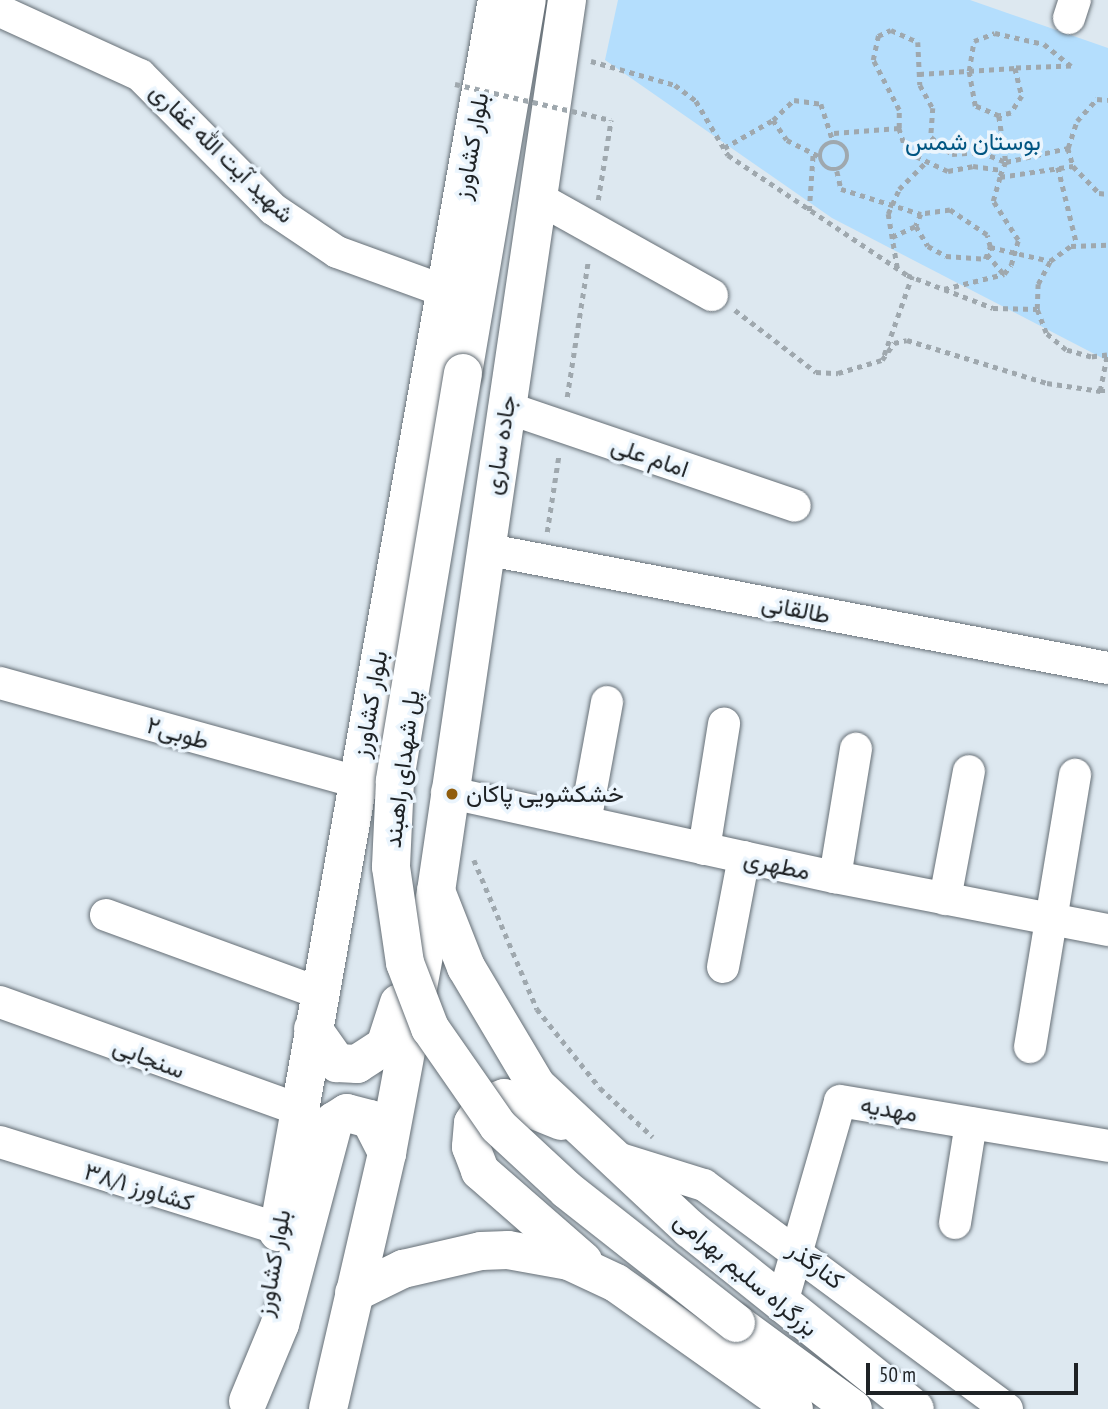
<!DOCTYPE html>
<meta charset="utf-8">
<style>
body{margin:0}
#map{position:relative;width:1108px;height:1409px;overflow:hidden;background:#dde8f0;font-family:"PT Sans Narrow",Vazirmatn,sans-serif}
div>[style]{position:absolute}
[style*='--x']{left:calc(var(--x)*1px);top:calc(var(--y)*1px);width:calc(var(--w)*1px);rotate:calc(var(--a)*1deg)}
.green>*{inset:0;background:#b4defd}
.path>*{height:4.5px;margin-top:-2.25px;transform-origin:0;background:repeating-linear-gradient(90deg,#9fa8ae 0 5px,transparent 0 10px)}
.path>.ring{margin:-2.25px;padding:0;box-sizing:content-box;background:none;border:4.5px solid #9fa8ae;border-radius:50%}
.roads{filter:drop-shadow(0 0 2px #666f76) drop-shadow(0 0 2px #666f76)}
.minor>*{height:32px;margin:-16px;padding:0 16px;transform-origin:16px;border-radius:16px;background:#fff}
.major>*{height:38px;margin:-19px;padding:0 19px;transform-origin:19px;border-radius:19px;background:#fff}
.highway>*{height:38px;margin:-19px;padding:0 19px;transform-origin:19px;border-radius:19px;background:#fff}
.path-bridge>*{height:4.5px;margin-top:-2.25px;transform-origin:0;background:repeating-linear-gradient(90deg,#9fa8ae 0 5px,transparent 0 10px)}
.bridges{filter:drop-shadow(0 0 2px #666f76) drop-shadow(0 0 2px #666f76)}
.highway-bridge>*{height:38px;margin:-19px;padding:0 19px;transform-origin:19px;border-radius:19px;background:#fff}
.dots>*{width:19px;height:19px;translate:-50% -50%;box-sizing:border-box;border:4px solid #ebf5fd;border-radius:50%}
span{translate:-50% -50%;white-space:nowrap;text-align:center;line-height:1.15;-webkit-text-stroke:7px #ebf5fd;paint-order:stroke}
.park-label{font-size:24px;color:#005581}
.street-label{font-size:24px;color:#1e2225}
.poi-label{font-size:24px;color:#1e2225}
.left{translate:0 -50%;text-align:left}
.scale{position:absolute;left:866px;top:1363px;width:212px;height:32px;box-sizing:border-box;border:4px solid #1e2225;border-top:0;padding-left:9px;font-size:21px;line-height:24px;white-space:nowrap;color:#1e2225;-webkit-text-stroke:5px #ebf5fd;paint-order:stroke}
</style>
<div id="map">
<div class="green">
<div style="clip-path:polygon(618px 0,970px 0,1108px 48px,1108px 361px,832px 218px,605px 60px)"></div>
</div>
<div class="path">
<div style="--x:591;--y:61;--w:87;--a:15.9"></div>
<div style="--x:675;--y:85;--w:26;--a:37"></div>
<div style="--x:696;--y:101;--w:63;--a:59.3"></div>
<div style="--x:728;--y:155;--w:216;--a:33.8"></div>
<div style="--x:907;--y:275;--w:92;--a:21"></div>
<div style="--x:993;--y:308;--w:44;--a:1.3"></div>
<div style="--x:919;--y:74;--w:96;--a:-3.6"></div>
<div style="--x:1015;--y:68;--w:29;--a:76"></div>
<div style="--x:1022;--y:96;--w:20;--a:123"></div>
<div style="--x:1011;--y:113;--w:12;--a:166"></div>
<div style="--x:999;--y:116;--w:47;--a:81.3"></div>
<div style="--x:1006;--y:162;--w:16;--a:112"></div>
<div style="--x:1000;--y:177;--w:74;--a:-8.6"></div>
<div style="--x:999;--y:116;--w:26;--a:-157"></div>
<div style="--x:975;--y:106;--w:36;--a:-100"></div>
<div style="--x:969;--y:71;--w:30;--a:-81"></div>
<div style="--x:974;--y:41;--w:22;--a:-21"></div>
<div style="--x:995;--y:33;--w:50;--a:12.7"></div>
<div style="--x:1044;--y:44;--w:35;--a:39"></div>
<div style="--x:1071;--y:66;--w:56;--a:178"></div>
<div style="--x:773;--y:120;--w:29;--a:-44"></div>
<div style="--x:794;--y:100;--w:27;--a:8"></div>
<div style="--x:821;--y:104;--w:40;--a:72"></div>
<div style="--x:899;--y:128;--w:25;--a:72"></div>
<div style="--x:907;--y:152;--w:45;--a:24.9"></div>
<div style="--x:948;--y:171;--w:25;--a:-11"></div>
<div style="--x:973;--y:166;--w:28;--a:8"></div>
<div style="--x:834;--y:133;--w:65;--a:-4.4"></div>
<div style="--x:899;--y:128;--w:18;--a:-90"></div>
<div style="--x:899;--y:110;--w:56;--a:-117.5"></div>
<div style="--x:873;--y:60;--w:25;--a:-78"></div>
<div style="--x:878;--y:36;--w:14;--a:-25"></div>
<div style="--x:891;--y:30;--w:30;--a:24"></div>
<div style="--x:918;--y:42;--w:43;--a:87.3"></div>
<div style="--x:920;--y:85;--w:26;--a:61"></div>
<div style="--x:933;--y:108;--w:29;--a:94"></div>
<div style="--x:931;--y:137;--w:27;--a:39"></div>
<div style="--x:952;--y:154;--w:29;--a:-4"></div>
<div style="--x:981;--y:152;--w:27;--a:22"></div>
<div style="--x:1006;--y:162;--w:64;--a:-12.7"></div>
<div style="--x:1068;--y:148;--w:28;--a:-72"></div>
<div style="--x:1077;--y:121;--w:30;--a:-48"></div>
<div style="--x:1097;--y:99;--w:11;--a:5"></div>
<div class="ring" style="left:820px;top:142px;width:23.5px;height:23.5px"></div>
<div style="--x:724;--y:148;--w:56;--a:-29.7"></div>
<div style="--x:773;--y:120;--w:24;--a:55"></div>
<div style="--x:787;--y:140;--w:36;--a:27"></div>
<div style="--x:1068;--y:148;--w:19;--a:74"></div>
<div style="--x:1073;--y:166;--w:37;--a:46"></div>
<div style="--x:1099;--y:193;--w:9;--a:6"></div>
<div style="--x:1058;--y:167;--w:80;--a:76.3"></div>
<div style="--x:837;--y:171;--w:18;--a:77"></div>
<div style="--x:841;--y:189;--w:84;--a:17.4"></div>
<div style="--x:598;--y:200;--w:81;--a:-80.8"></div>
<div style="--x:809;--y:211;--w:58;--a:-86.1"></div>
<div style="--x:892;--y:237;--w:26;--a:-25"></div>
<div style="--x:990;--y:247;--w:12;--a:-104"></div>
<div style="--x:987;--y:235;--w:45;--a:-146"></div>
<div style="--x:950;--y:210;--w:29;--a:172"></div>
<div style="--x:921;--y:214;--w:13;--a:113"></div>
<div style="--x:916;--y:226;--w:23;--a:59"></div>
<div style="--x:928;--y:246;--w:21;--a:29"></div>
<div style="--x:946;--y:256;--w:39;--a:4"></div>
<div style="--x:985;--y:259;--w:13;--a:-67"></div>
<div style="--x:990;--y:247;--w:62;--a:13.1"></div>
<div style="--x:987;--y:254;--w:26;--a:50"></div>
<div style="--x:897;--y:268;--w:55;--a:-99.5"></div>
<div style="--x:888;--y:214;--w:27;--a:-66"></div>
<div style="--x:899;--y:189;--w:41;--a:-45"></div>
<div style="--x:944;--y:289;--w:62;--a:-14"></div>
<div style="--x:1004;--y:274;--w:11;--a:-52"></div>
<div style="--x:1011;--y:265;--w:26;--a:-74"></div>
<div style="--x:1018;--y:240;--w:46;--a:-122.7"></div>
<div style="--x:993;--y:201;--w:25;--a:-74"></div>
<div style="--x:735;--y:310;--w:102;--a:37.4"></div>
<div style="--x:816;--y:372;--w:22;--a:3"></div>
<div style="--x:838;--y:373;--w:46;--a:-16.5"></div>
<div style="--x:882;--y:360;--w:21;--a:-55"></div>
<div style="--x:894;--y:343;--w:13;--a:-13"></div>
<div style="--x:907;--y:340;--w:146;--a:17.1"></div>
<div style="--x:1047;--y:383;--w:54;--a:8.6"></div>
<div style="--x:1100;--y:391;--w:37;--a:-79"></div>
<div style="--x:884;--y:355;--w:84;--a:-70.5"></div>
<div style="--x:1107;--y:355;--w:16;--a:173"></div>
<div style="--x:1091;--y:357;--w:26;--a:-164"></div>
<div style="--x:1066;--y:350;--w:26;--a:-140"></div>
<div style="--x:1046;--y:333;--w:26;--a:-111"></div>
<div style="--x:1037;--y:309;--w:25;--a:-88"></div>
<div style="--x:1038;--y:284;--w:26;--a:-62"></div>
<div style="--x:1050;--y:261;--w:26;--a:-36"></div>
<div style="--x:1071;--y:246;--w:37;--a:-2"></div>
<div style="--x:1100;--y:391;--w:8;--a:0"></div>
<div style="--x:567;--y:397;--w:138;--a:-81.2"></div>
<div style="--x:547;--y:532;--w:79;--a:-81.3"></div>
<div style="--x:474;--y:860;--w:162;--a:67.1"></div>
<div style="--x:537;--y:1009;--w:101;--a:51.4"></div>
<div style="--x:600;--y:1088;--w:72;--a:42.8"></div>
</div>
<div class="roads">
<div class="minor">
<div style="--x:0;--y:11;--w:154;--a:24.6"></div>
<div style="--x:140;--y:75;--w:189;--a:45.2"></div>
<div style="--x:273;--y:209;--w:77;--a:33.9"></div>
<div style="--x:337;--y:252;--w:114;--a:20"></div>
<div style="--x:1069;--y:18;--w:19;--a:-72"></div>
<div style="--x:540;--y:199;--w:197;--a:29.2"></div>
<div style="--x:505;--y:407;--w:306;--a:18.8"></div>
<div style="--x:484;--y:549;--w:635;--a:10.8"></div>
<div style="--x:0;--y:683;--w:370;--a:15.5"></div>
<div style="--x:447;--y:792;--w:397;--a:12.4"></div>
<div style="--x:835;--y:877;--w:278;--a:11"></div>
<div style="--x:585;--y:822;--w:122;--a:-79.6"></div>
<div style="--x:704;--y:849;--w:127;--a:-80.9"></div>
<div style="--x:835;--y:877;--w:130;--a:-80.7"></div>
<div style="--x:945;--y:899;--w:130;--a:-79.4"></div>
<div style="--x:106;--y:915;--w:227;--a:20.1"></div>
<div style="--x:723;--y:967;--w:112;--a:-79.2"></div>
<div style="--x:0;--y:1002;--w:319;--a:19.8"></div>
<div style="--x:1030;--y:1047;--w:276;--a:-80.6"></div>
<div style="--x:0;--y:1142;--w:292;--a:17.3"></div>
<div style="--x:614;--y:1157;--w:94;--a:17.3"></div>
<div style="--x:704;--y:1185;--w:377;--a:36.5"></div>
<div style="--x:955;--y:1223;--w:101;--a:-80.9"></div>
<div style="--x:781;--y:1306;--w:213;--a:-73.9"></div>
<div style="--x:840;--y:1101;--w:272;--a:9.5"></div>
</div>
<div class="major">
<div style="--x:313;--y:1029;--w:42;--a:54.8"></div>
<div style="--x:337;--y:1063;--w:20;--a:3"></div>
<div style="--x:357;--y:1064;--w:33;--a:-33"></div>
<div style="--x:385;--y:1046;--w:45;--a:-72"></div>
<div style="--x:278;--y:1232;--w:124;--a:-79.8"></div>
<div style="--x:248;--y:1401;--w:83;--a:-67.4"></div>
<div style="--x:280;--y:1324;--w:210;--a:-75.1"></div>
<div style="--x:334;--y:1121;--w:15;--a:-32"></div>
<div style="--x:347;--y:1113;--w:24;--a:15"></div>
<div style="--x:370;--y:1119;--w:38;--a:63"></div>
<div style="--x:328;--y:1409;--w:263;--a:-77"></div>
<div style="--x:387;--y:1153;--w:267;--a:-79.4"></div>
</div>
<div class="highway">
<div style="--x:567;--y:0;--w:901;--a:98.36"></div>
<div style="--x:436;--y:891;--w:82;--a:68.5"></div>
<div style="--x:466;--y:967;--w:137;--a:59.3"></div>
<div style="--x:536;--y:1085;--w:211;--a:43.1"></div>
<div style="--x:690;--y:1229;--w:288;--a:38.7"></div>
<div style="--x:463;--y:373;--w:378;--a:-80.3"></div>
<div style="--x:300;--y:1110;--w:1127;--a:-79.94"></div>
<div style="--x:561;--y:1121;--w:61;--a:-158"></div>
<div style="--x:504;--y:1098;--w:22;--a:158"></div>
<div style="--x:484;--y:1106;--w:20;--a:123"></div>
<div style="--x:473;--y:1123;--w:24;--a:95"></div>
<div style="--x:471;--y:1147;--w:26;--a:69"></div>
<div style="--x:480;--y:1171;--w:137;--a:41.1"></div>
<div style="--x:354;--y:1293;--w:55;--a:-26.1"></div>
<div style="--x:403;--y:1269;--w:80;--a:-13"></div>
<div style="--x:481;--y:1251;--w:27;--a:-2"></div>
<div style="--x:508;--y:1250;--w:62;--a:10.2"></div>
<div style="--x:569;--y:1261;--w:52;--a:25.1"></div>
<div style="--x:616;--y:1283;--w:218;--a:35.3"></div>
<div style="--x:736;--y:1323;--w:145;--a:36.3"></div>
</div>
</div>
<div class="path-bridge">
<div style="--x:455;--y:84;--w:160;--a:13"></div>
</div>
<div class="bridges">
<div class="highway-bridge">
<div style="--x:463;--y:373;--w:414;--a:99.5"></div>
<div style="--x:395;--y:781;--w:86;--a:92.7"></div>
<div style="--x:391;--y:867;--w:97;--a:81.7"></div>
<div style="--x:405;--y:963;--w:70;--a:69"></div>
<div style="--x:430;--y:1028;--w:119;--a:55.2"></div>
<div style="--x:498;--y:1126;--w:94;--a:42.8"></div>
<div style="--x:567;--y:1190;--w:215;--a:38.2"></div>
</div>
</div>
<div class="dots">
<div style="left:452px;top:794px;background:#905d0d"></div>
</div>
<div class="park-label">
<span style="left:973px;top:142px">بوستان شمس</span>
</div>
<div class="street-label">
<span style="left:471px;top:146px;rotate:-80deg">بلوار کشاورز</span>
<span style="left:222px;top:153px;rotate:44deg">شهید آیت الله غفاری</span>
<span style="left:500px;top:445px;rotate:-81deg">جاده ساری</span>
<span style="left:650px;top:457px;rotate:19deg">امام علی</span>
<span style="left:796px;top:609px;rotate:11deg">طالقانی</span>
<span style="left:370px;top:704px;rotate:-80deg">بلوار کشاورز</span>
<span style="left:178px;top:733px;rotate:16deg">طوبی۲</span>
<span style="left:402px;top:769px;rotate:-83deg">پل شهدای راهبند</span>
<span style="left:777px;top:865px;rotate:12deg">مطهری</span>
<span style="left:149px;top:1058px;rotate:21deg">سنجابی</span>
<span style="left:889px;top:1109px;rotate:10deg">مهدیه</span>
<span style="left:139px;top:1187px;rotate:17deg">کشاورز ۳۸/۱</span>
<span style="left:273px;top:1263px;rotate:-80deg">بلوار کشاورز</span>
<span style="left:816px;top:1265px;rotate:37deg">کنارگذر</span>
<span style="left:746px;top:1274px;rotate:40deg">بزرگراه سلیم بهرامی</span>
</div>
<div class="poi-label">
<span class="left" style="left:466px;top:794px">خشکشویی پاکان</span>
</div>
<div class="scale">50 m</div>
</div>
